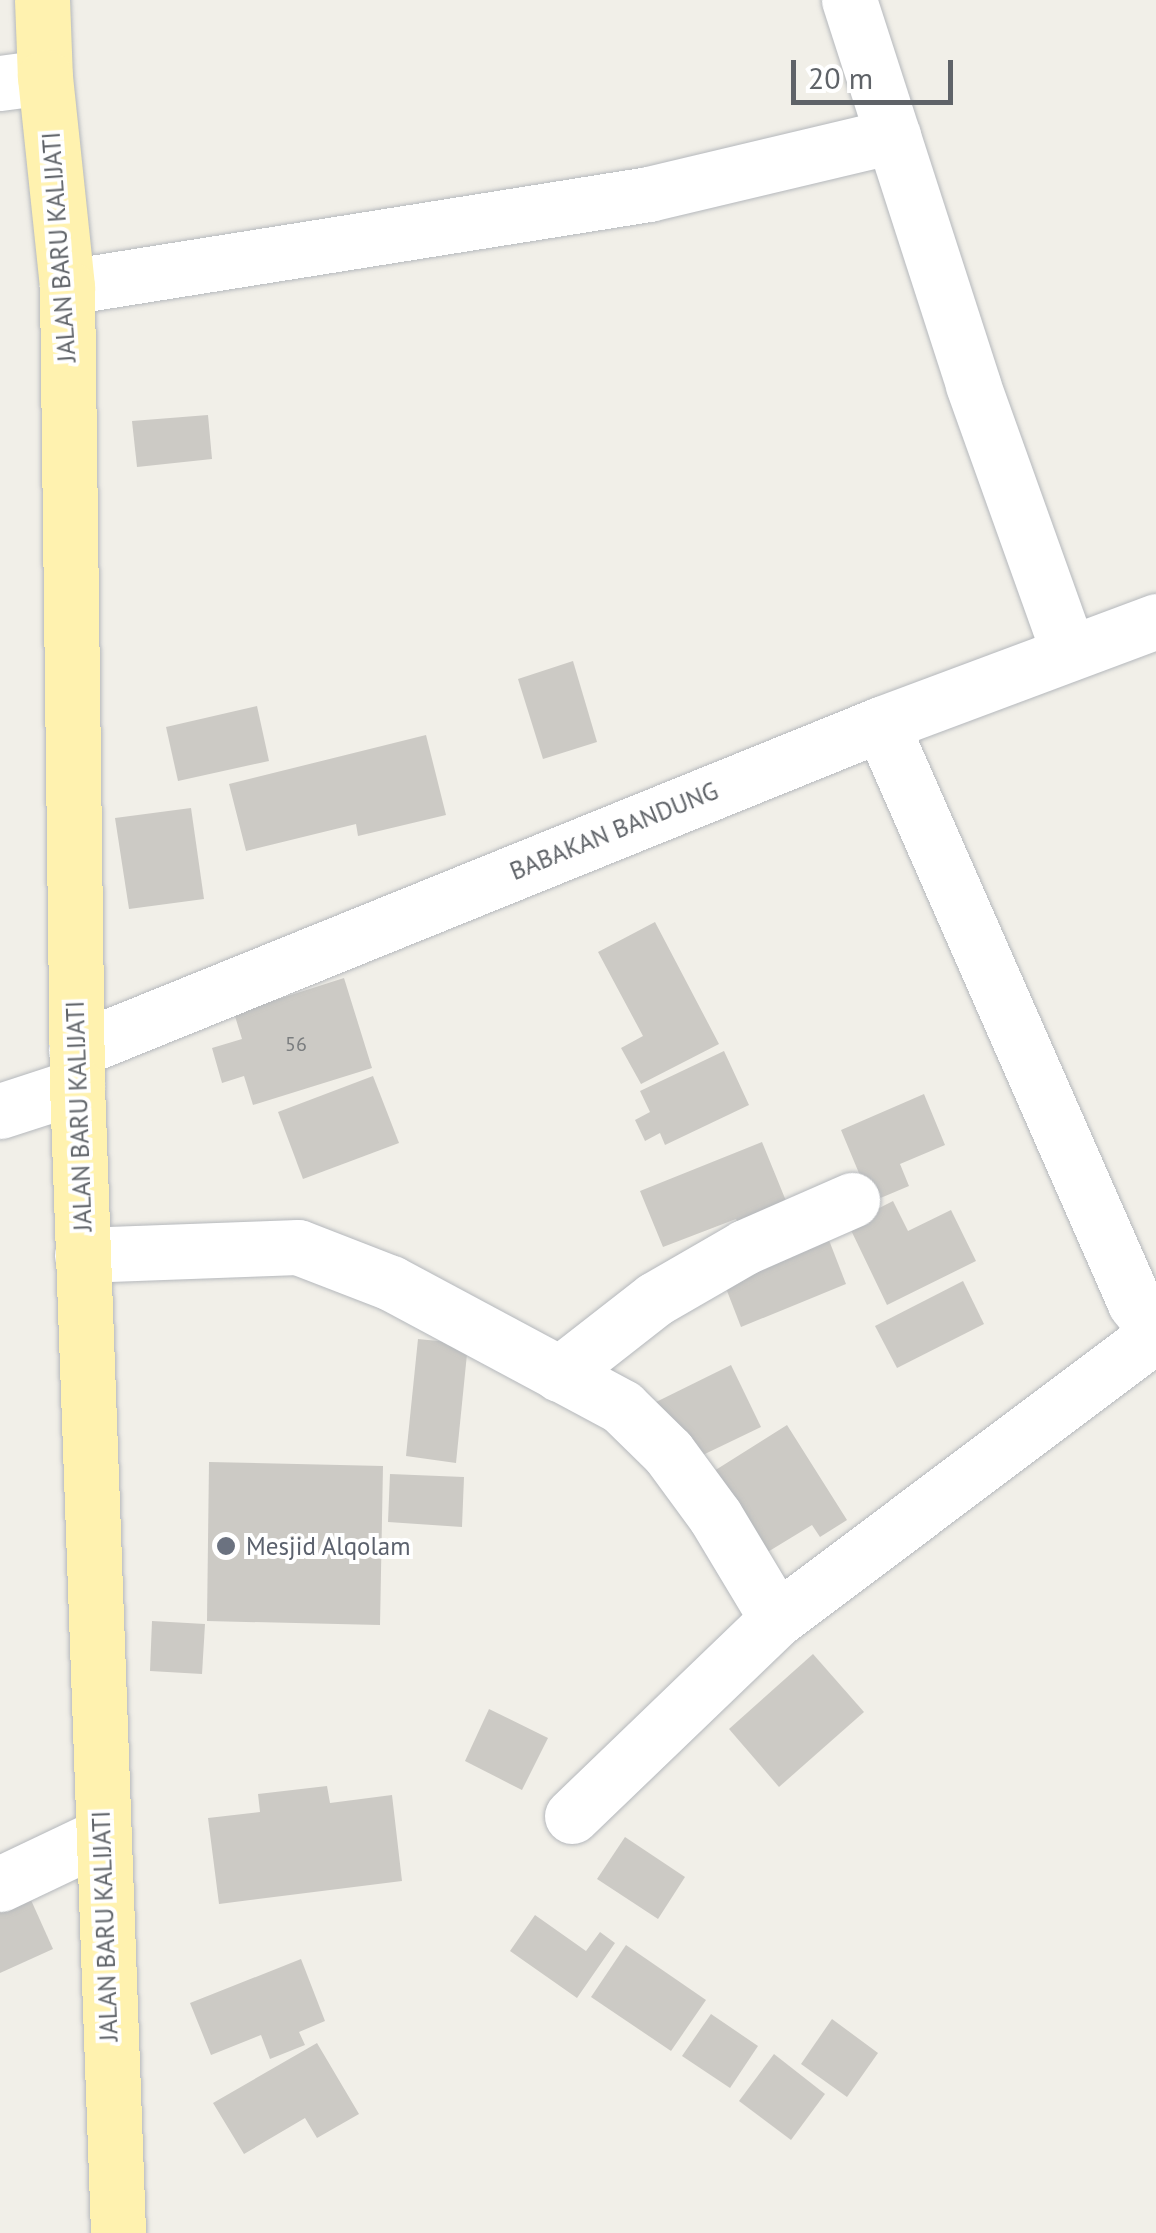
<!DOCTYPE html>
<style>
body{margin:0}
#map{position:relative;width:1156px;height:2233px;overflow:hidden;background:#f1efe8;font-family:"PT Sans",sans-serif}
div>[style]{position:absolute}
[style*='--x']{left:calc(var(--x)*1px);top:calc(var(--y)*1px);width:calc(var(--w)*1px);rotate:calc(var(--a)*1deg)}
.building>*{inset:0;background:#cccac5}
.roads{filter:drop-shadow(0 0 2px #b5b8bc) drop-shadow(0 0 2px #b5b8bc)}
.minor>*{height:55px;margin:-27.5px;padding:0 27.5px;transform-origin:27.5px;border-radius:27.5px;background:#fff}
.major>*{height:55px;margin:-27.5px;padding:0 27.5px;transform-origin:27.5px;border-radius:27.5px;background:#fff2af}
.dots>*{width:28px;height:28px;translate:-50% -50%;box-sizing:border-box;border:5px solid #fff;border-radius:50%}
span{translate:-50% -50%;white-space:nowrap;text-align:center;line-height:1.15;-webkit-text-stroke:8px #fff;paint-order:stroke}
.number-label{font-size:20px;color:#7a7d7f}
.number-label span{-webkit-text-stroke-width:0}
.street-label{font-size:25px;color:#5f6368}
.worship-label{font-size:25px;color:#5b616d}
.left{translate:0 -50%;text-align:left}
.scale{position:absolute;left:791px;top:60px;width:162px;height:45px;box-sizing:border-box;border:5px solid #5f6368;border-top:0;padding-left:12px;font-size:30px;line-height:35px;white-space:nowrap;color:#5f6368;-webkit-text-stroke:8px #fff;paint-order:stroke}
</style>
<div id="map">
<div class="building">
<div style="clip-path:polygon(208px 415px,212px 459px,137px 467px,132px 421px)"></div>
<div style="clip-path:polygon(573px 661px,597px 742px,543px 759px,518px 679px)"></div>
<div style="clip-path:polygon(257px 706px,269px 761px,178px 781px,166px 727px)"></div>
<div style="clip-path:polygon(426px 735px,446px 815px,358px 836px,356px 824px,246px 851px,229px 784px)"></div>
<div style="clip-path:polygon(191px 808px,204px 899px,129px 909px,115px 818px)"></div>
<div style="clip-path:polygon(655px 922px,719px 1044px,641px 1084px,621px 1048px,643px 1036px,598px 952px)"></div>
<div style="clip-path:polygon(344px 978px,372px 1068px,253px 1105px,244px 1076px,222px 1083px,212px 1048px,242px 1039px,234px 1013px)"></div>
<div style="clip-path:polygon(724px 1051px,749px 1105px,665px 1145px,660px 1133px,645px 1141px,635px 1120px,650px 1112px,640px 1091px)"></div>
<div style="clip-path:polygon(373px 1076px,399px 1143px,303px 1179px,278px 1112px)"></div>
<div style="clip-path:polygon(924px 1094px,945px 1145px,900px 1164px,909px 1186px,871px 1202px,841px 1130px)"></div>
<div style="clip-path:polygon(762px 1142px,795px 1223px,746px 1243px,736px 1219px,663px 1247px,640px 1191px)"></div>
<div style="clip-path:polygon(893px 1201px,908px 1231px,951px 1210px,976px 1261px,887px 1305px,848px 1224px)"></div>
<div style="clip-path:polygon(827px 1235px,846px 1284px,741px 1327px,722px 1278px)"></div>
<div style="clip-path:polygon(963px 1281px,984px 1324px,897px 1368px,875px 1326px)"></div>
<div style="clip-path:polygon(418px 1339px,468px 1344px,456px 1463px,406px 1456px)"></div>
<div style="clip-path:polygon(731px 1365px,761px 1427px,682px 1465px,652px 1404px)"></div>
<div style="clip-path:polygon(787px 1425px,847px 1520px,820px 1537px,812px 1525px,766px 1553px,714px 1471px)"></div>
<div style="clip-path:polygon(209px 1462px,383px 1466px,380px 1625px,207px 1621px)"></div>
<div style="clip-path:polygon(390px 1474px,464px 1477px,462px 1527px,388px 1522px)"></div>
<div style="clip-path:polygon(152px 1621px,205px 1624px,202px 1674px,150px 1671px)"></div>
<div style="clip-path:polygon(813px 1654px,864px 1712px,779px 1787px,729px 1729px)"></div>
<div style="clip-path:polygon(489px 1709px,548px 1738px,522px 1790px,465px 1761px)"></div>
<div style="clip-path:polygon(327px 1786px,330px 1803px,392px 1795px,402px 1881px,219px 1904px,208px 1818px,260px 1812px,258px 1794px)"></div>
<div style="clip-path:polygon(625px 1837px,685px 1877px,658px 1919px,597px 1879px)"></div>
<div style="clip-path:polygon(22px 1880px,53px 1949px,0 1973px,0 1890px)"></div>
<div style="clip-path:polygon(535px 1915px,586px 1951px,600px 1932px,615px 1943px,577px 1998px,510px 1951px)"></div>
<div style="clip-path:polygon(626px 1945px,706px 2000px,671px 2051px,591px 1997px)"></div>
<div style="clip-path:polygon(301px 1959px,325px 2021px,299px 2032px,305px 2045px,270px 2059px,261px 2035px,211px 2055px,190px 2003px)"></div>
<div style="clip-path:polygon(711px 2014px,758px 2046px,730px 2088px,682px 2056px)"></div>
<div style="clip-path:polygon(832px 2019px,878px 2053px,847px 2097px,801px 2064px)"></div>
<div style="clip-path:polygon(317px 2043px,359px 2114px,317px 2138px,305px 2118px,244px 2154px,213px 2103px)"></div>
<div style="clip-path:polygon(774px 2054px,825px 2094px,791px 2140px,739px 2101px)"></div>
</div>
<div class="roads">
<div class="minor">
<div style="--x:849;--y:0;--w:404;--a:72.1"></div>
<div style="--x:973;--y:385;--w:282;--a:70.3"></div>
<div style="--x:0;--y:83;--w:45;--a:-7.6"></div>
<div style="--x:67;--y:287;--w:589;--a:-9.08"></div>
<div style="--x:649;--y:194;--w:251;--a:-13.4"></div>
<div style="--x:881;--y:724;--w:632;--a:66.31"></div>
<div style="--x:1135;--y:1303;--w:34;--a:52"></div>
<div style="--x:76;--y:1050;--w:869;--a:-22.05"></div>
<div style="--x:881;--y:724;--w:294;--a:-20.5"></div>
<div style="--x:0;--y:1111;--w:81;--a:-18"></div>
<div style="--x:82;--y:1255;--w:216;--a:-2.1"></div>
<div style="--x:298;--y:1247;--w:100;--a:21.2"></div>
<div style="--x:391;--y:1283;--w:262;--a:28.2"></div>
<div style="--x:622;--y:1407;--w:64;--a:44.4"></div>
<div style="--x:668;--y:1452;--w:79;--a:53.7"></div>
<div style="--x:715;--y:1516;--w:120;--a:59"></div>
<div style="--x:559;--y:1374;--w:122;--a:-38"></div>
<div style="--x:655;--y:1299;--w:104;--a:-30"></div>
<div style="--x:745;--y:1247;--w:117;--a:-23.7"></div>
<div style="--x:572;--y:1816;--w:284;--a:-43.9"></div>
<div style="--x:777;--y:1619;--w:474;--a:-36.9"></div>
<div style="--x:0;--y:1884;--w:112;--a:-25.4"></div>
</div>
<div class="major">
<div style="--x:42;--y:0;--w:77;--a:87.8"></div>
<div style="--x:45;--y:77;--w:211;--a:84"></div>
<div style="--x:67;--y:287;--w:799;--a:89.28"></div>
<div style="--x:77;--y:1086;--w:1148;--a:87.95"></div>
</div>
</div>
<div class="dots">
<div style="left:226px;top:1546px;background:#6b7280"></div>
</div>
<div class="number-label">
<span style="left:296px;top:1044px">56</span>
</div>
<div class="street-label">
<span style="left:59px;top:247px;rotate:-94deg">JALAN BARU KALIJATI</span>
<span style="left:614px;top:831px;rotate:-22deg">BABAKAN BANDUNG</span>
<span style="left:79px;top:1116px;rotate:-92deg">JALAN BARU KALIJATI</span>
<span style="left:105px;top:1926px;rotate:-92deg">JALAN BARU KALIJATI</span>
</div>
<div class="worship-label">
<span class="left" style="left:246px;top:1546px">Mesjid Alqolam</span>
</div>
<div class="scale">20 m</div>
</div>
